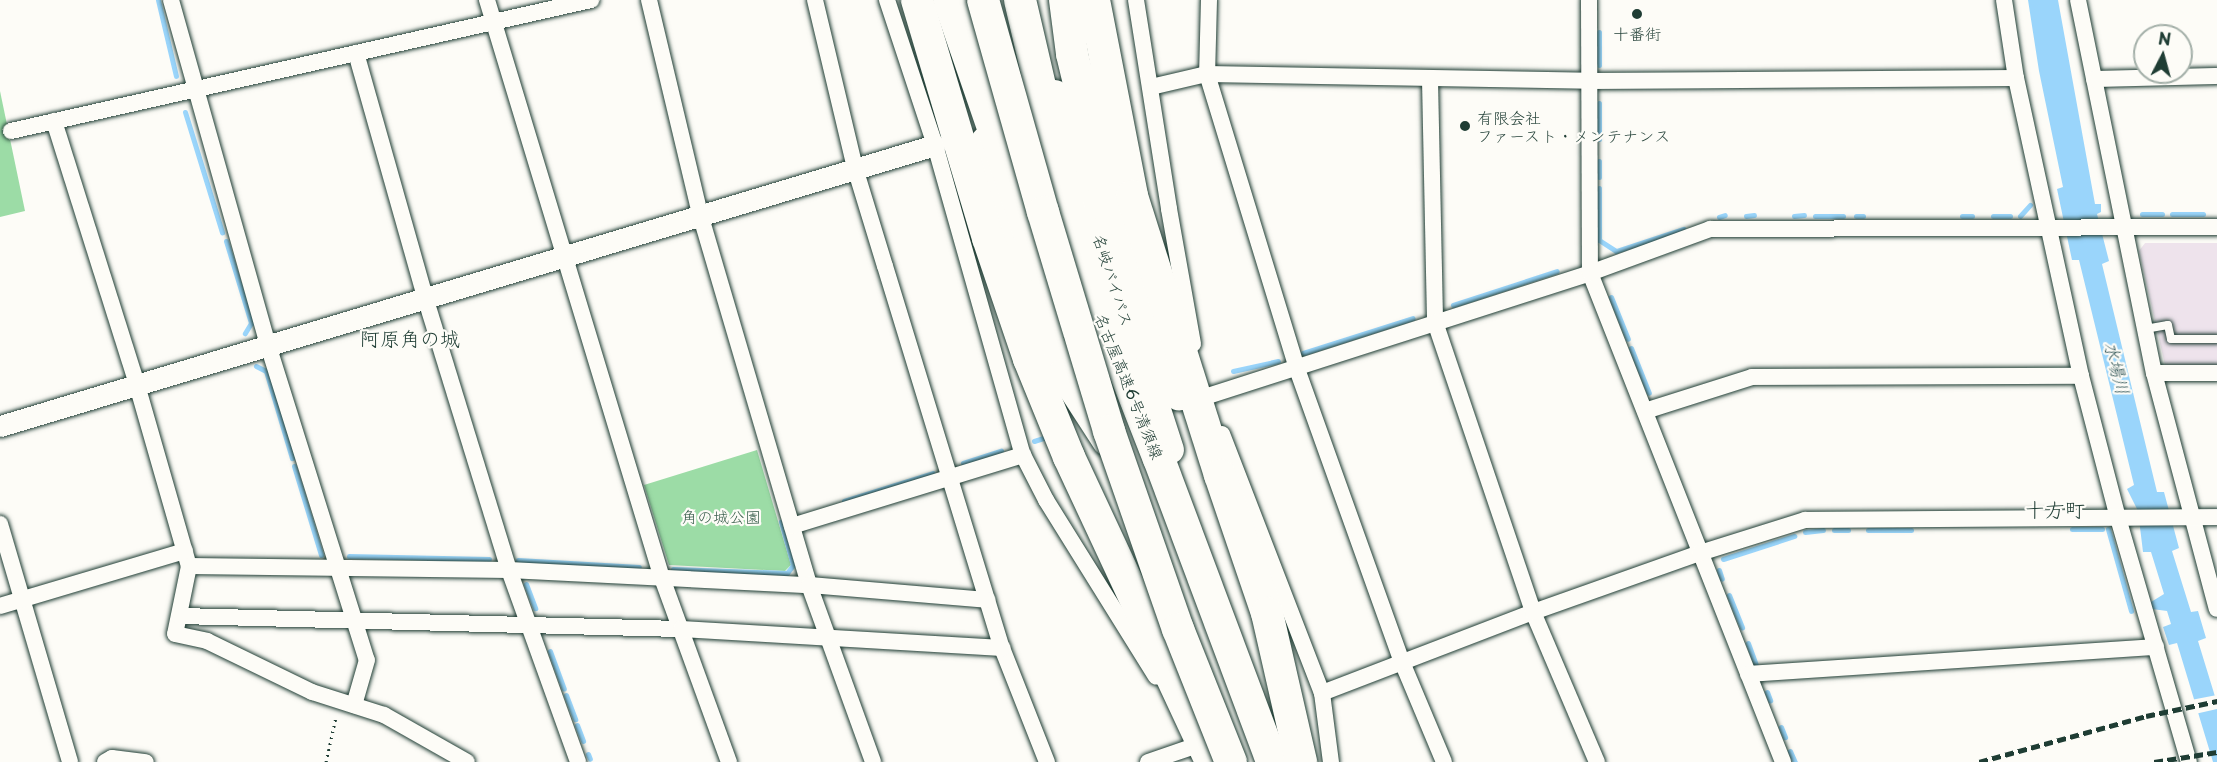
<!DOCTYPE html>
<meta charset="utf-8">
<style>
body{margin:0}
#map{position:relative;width:2217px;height:762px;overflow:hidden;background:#fdfcf7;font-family:"Playpen Sans","Klee One",sans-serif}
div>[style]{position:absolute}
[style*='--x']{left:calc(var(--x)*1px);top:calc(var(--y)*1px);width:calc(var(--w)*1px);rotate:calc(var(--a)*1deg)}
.built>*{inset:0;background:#eee3ec}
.green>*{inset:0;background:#9cdca6}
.water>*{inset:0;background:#9ad5fb}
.pier>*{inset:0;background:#fdfcf7}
.stream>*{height:5px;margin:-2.5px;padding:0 2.5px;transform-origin:2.5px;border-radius:2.5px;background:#9ad5fb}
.path>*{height:3px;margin-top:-1.5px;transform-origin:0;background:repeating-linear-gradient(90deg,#1f3d34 0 1.5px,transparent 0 6px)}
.roads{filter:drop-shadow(0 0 2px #1f3d34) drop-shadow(0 0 2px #1f3d34)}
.service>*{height:8px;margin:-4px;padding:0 4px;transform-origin:4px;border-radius:4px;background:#fdfcf7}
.minor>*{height:16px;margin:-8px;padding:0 8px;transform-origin:8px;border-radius:8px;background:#fdfcf7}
.tertiary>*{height:21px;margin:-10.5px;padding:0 10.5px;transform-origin:10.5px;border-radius:10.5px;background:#fdfcf7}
.trunk>*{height:28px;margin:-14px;padding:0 14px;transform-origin:14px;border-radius:14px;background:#fdfcf7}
.motorway>*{height:32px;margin:-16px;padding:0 16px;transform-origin:16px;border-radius:16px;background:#fdfcf7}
.rail>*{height:4.5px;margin-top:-2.25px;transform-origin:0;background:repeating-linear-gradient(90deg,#1f3d34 0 9px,transparent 0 13.5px)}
.bridges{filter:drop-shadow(0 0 2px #1f3d34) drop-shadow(0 0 2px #1f3d34)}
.motorway-bridge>*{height:32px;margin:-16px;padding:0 16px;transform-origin:16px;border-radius:16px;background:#fdfcf7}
.dots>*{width:16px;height:16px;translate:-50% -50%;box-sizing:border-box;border:3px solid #fdfcf7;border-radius:50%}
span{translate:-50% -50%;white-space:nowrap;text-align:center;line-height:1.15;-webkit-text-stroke:4.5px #fdfcf7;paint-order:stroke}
.poi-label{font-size:16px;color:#1f3d34}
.left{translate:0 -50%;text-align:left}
.street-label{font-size:16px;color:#1f3d34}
.park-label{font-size:16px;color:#385d4b}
.water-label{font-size:18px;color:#385b5c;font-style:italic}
.quarter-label{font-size:20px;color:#1f3d34}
.north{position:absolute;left:2133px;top:24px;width:60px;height:60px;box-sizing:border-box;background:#fdfcf7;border:2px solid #a4b0a9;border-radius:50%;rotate:6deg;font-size:16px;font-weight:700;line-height:24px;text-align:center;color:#1f3d34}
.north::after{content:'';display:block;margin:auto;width:21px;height:27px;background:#1f3d34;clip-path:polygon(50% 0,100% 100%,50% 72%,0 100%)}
</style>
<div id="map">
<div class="built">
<div style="clip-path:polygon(2145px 243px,2217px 243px,2217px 367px,2176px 367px,2165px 365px,2139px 251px)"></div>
</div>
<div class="green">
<div style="clip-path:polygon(0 91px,25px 211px,0 217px)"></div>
<div style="clip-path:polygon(757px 450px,791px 565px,785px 571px,669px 565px,644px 485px)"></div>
</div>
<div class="water">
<div style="clip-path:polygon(2028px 0,2058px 0,2095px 204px,2101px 204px,2101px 212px,2097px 214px,2109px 261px,2102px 264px,2157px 492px,2164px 492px,2179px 548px,2172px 551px,2191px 612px,2198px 611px,2206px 638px,2198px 641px,2217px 703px,2217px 762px,2213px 762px,2177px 643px,2169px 645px,2163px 627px,2171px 624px,2167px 611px,2152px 609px,2151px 602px,2164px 594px,2151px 552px,2143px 552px,2138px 511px,2127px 489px,2134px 485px,2079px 260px,2072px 260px,2057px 189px,2063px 187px,2039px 71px)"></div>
</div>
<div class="pier">
<div style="clip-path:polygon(2217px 695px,2217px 709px,2195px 714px,2191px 700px)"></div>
</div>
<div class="stream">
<div style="--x:158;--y:0;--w:78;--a:76.7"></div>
<div style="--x:1599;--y:32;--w:33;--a:90"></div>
<div style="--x:1599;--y:103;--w:36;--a:90"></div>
<div style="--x:185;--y:112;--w:126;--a:72.9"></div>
<div style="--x:1599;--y:161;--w:16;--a:90"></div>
<div style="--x:1599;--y:188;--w:52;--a:90"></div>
<div style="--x:1599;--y:240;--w:20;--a:33"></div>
<div style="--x:1616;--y:251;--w:71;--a:-18.2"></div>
<div style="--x:2142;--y:214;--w:20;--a:0"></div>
<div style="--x:2172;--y:214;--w:31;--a:0"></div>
<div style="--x:1746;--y:216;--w:8;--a:-7"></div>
<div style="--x:1794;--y:216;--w:10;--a:-6"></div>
<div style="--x:1815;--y:216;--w:28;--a:0"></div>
<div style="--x:1856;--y:216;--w:7;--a:0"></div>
<div style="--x:1962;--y:216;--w:10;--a:0"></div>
<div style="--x:1993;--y:216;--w:17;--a:0"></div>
<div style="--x:2020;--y:216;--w:15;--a:-48"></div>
<div style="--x:1719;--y:217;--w:6;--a:-18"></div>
<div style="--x:226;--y:241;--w:86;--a:73"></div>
<div style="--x:251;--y:323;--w:12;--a:121"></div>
<div style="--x:1611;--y:297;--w:45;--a:68"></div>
<div style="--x:1453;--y:305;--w:109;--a:-18.1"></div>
<div style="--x:1631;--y:348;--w:48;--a:68.2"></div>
<div style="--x:1303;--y:353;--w:115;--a:-17.7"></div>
<div style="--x:256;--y:366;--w:11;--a:27"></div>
<div style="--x:266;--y:371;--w:91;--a:73.4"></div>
<div style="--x:1233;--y:371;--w:46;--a:-12.5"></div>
<div style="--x:1034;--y:441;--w:16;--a:-18"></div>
<div style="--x:963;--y:463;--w:40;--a:-18"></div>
<div style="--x:294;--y:466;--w:93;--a:73.1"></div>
<div style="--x:844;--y:501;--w:93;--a:-17.5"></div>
<div style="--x:2072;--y:529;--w:30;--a:0"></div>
<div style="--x:2108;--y:529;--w:85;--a:74.3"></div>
<div style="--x:1834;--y:530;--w:14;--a:0"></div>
<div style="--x:1868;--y:530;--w:43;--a:0"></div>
<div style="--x:1805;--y:532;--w:18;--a:-6"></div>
<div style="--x:349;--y:556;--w:140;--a:1.2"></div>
<div style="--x:1723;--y:559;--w:75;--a:-17.9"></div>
<div style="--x:518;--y:560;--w:121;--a:3.3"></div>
<div style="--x:673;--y:569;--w:114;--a:2"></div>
<div style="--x:787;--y:573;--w:10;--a:-53"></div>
<div style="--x:793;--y:565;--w:45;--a:-105.6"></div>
<div style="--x:1719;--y:570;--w:9;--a:72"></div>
<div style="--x:526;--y:584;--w:26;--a:69"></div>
<div style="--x:1729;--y:595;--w:35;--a:68"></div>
<div style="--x:1748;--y:643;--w:23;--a:70"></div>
<div style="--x:550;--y:651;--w:40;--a:69.8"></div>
<div style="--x:1767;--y:692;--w:9;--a:69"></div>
<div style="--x:566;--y:695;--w:26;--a:69"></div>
<div style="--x:577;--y:725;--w:17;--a:69"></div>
<div style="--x:1781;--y:727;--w:11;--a:68"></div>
<div style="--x:1790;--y:751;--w:12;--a:66"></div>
<div style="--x:588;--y:754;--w:5;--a:68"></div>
</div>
<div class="path">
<div style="--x:326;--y:762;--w:46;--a:-77.5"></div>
</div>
<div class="roads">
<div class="service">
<div style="--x:2145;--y:329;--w:23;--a:-10"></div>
<div style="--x:2168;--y:325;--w:14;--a:78"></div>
<div style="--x:2171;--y:339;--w:46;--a:0"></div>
</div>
<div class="minor">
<div style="--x:171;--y:0;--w:358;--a:74.3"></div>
<div style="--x:268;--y:345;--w:330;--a:72.6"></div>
<div style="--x:367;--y:660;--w:47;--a:106.1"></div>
<div style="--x:487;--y:0;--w:604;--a:73.16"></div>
<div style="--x:662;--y:578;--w:196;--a:70"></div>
<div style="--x:649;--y:0;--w:220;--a:76.6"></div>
<div style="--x:700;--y:214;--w:387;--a:73.6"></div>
<div style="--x:809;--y:585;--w:188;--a:70.1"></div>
<div style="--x:815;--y:0;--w:173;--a:76.6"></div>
<div style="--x:855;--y:168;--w:102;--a:73"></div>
<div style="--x:885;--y:266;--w:400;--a:73"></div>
<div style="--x:1002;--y:648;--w:123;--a:68.5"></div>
<div style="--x:887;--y:0;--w:153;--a:71.7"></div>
<div style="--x:935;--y:145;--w:322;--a:74.2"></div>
<div style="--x:1023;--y:455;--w:51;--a:62.9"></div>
<div style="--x:1046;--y:500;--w:208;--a:58.1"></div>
<div style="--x:1136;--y:0;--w:212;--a:81"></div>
<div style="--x:1169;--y:209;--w:137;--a:79.9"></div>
<div style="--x:1209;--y:0;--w:74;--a:91.5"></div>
<div style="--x:1207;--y:74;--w:308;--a:73"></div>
<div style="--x:1297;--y:369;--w:311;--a:70.3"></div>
<div style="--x:1402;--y:662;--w:108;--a:67.2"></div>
<div style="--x:1589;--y:0;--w:273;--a:89.8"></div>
<div style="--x:1590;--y:273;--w:526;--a:68.46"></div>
<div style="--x:2004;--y:0;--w:79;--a:81.3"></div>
<div style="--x:2016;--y:78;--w:305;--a:77.7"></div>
<div style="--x:2081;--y:376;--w:147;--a:75.4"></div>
<div style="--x:2118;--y:518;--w:254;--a:73.8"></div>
<div style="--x:2078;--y:0;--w:381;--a:78.5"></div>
<div style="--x:2154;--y:373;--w:244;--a:75.1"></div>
<div style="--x:356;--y:53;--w:254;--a:74.2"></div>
<div style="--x:425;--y:297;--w:286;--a:72.9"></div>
<div style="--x:509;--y:570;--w:204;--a:70.2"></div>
<div style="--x:2094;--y:79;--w:123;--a:-1.4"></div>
<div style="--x:1430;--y:80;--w:242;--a:88.8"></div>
<div style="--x:1435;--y:322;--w:306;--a:71.3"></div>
<div style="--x:1533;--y:612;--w:163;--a:66.9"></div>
<div style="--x:1151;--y:87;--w:57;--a:-13.1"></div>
<div style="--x:1207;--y:74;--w:382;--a:1"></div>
<div style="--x:1589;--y:81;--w:427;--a:-0.4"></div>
<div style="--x:54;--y:121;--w:277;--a:72.5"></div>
<div style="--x:137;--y:385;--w:188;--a:74"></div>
<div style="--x:189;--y:566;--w:69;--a:101.6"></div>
<div style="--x:175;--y:634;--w:33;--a:12"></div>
<div style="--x:207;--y:641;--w:117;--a:25.9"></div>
<div style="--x:312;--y:692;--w:76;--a:17.7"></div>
<div style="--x:384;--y:715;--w:95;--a:29.5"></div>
<div style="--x:11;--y:131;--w:595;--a:-12.73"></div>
<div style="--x:2154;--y:373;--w:63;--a:0"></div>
<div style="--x:1208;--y:396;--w:401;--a:-17.8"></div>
<div style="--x:1590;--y:273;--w:128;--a:-20.1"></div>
<div style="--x:1710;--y:229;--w:507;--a:-0.23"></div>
<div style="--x:1645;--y:411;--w:112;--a:-17.6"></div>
<div style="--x:1752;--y:377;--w:329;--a:-0.2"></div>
<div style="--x:1222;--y:434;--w:278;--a:68.9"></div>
<div style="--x:1322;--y:693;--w:70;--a:82.6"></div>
<div style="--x:0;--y:524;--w:248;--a:73.6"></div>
<div style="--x:792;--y:526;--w:242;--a:-17.1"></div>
<div style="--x:189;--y:566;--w:320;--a:0.7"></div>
<div style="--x:509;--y:570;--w:300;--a:2.9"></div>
<div style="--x:809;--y:585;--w:179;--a:4.8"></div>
<div style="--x:0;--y:606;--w:193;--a:-16.6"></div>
<div style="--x:180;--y:616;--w:501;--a:1.49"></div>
<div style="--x:681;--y:629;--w:322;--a:3.4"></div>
<div style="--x:1748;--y:674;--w:409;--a:-3.8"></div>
<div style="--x:1322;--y:693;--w:226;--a:-21"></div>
<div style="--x:1533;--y:612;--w:177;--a:-19.5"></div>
<div style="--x:1700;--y:553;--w:110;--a:-17.4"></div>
<div style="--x:1805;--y:520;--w:412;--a:-0.4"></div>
<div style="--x:105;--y:762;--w:8;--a:-30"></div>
<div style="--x:112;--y:758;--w:34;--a:7"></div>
<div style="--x:1148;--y:762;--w:46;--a:-18.8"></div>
</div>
<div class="tertiary">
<div style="--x:0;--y:426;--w:976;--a:-16.73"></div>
</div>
<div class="trunk">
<div style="--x:1055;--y:94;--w:374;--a:72.1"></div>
<div style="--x:985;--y:141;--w:134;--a:73.5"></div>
<div style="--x:1023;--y:269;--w:111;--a:69.4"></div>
<div style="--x:1062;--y:373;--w:81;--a:57.1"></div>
</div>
<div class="motorway">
<div style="--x:917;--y:0;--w:248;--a:73.4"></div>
<div style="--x:988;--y:238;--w:128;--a:71.3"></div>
<div style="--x:1029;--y:359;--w:106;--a:67.8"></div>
<div style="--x:1069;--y:457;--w:336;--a:65"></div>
<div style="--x:949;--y:0;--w:245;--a:71"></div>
<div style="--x:1029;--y:232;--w:96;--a:68"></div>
<div style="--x:1020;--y:0;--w:216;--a:76.9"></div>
<div style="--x:1069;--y:210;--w:90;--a:73.2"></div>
<div style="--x:1095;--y:296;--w:175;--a:68.6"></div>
<div style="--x:1159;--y:459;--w:323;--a:69.5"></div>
<div style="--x:1065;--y:0;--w:54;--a:82.6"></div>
<div style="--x:1072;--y:54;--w:150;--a:76.5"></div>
<div style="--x:1107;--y:200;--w:101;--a:73.9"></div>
<div style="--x:1135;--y:297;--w:107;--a:65.6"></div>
<div style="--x:1094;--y:0;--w:200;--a:79"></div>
<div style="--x:1132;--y:196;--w:293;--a:72.5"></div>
<div style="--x:1220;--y:475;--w:146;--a:71.2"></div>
<div style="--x:1267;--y:613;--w:153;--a:77.1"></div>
</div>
</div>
<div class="rail">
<div style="--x:1979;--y:762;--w:173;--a:-15.4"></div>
<div style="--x:2146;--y:716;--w:73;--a:-11.9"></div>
<div style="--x:2154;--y:762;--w:64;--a:-9"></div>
</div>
<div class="bridges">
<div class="motorway-bridge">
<div style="--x:983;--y:0;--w:220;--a:74.2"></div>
<div style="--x:1043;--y:212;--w:229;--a:73.2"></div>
<div style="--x:1109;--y:431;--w:210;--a:70.8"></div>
<div style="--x:1178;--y:629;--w:143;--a:68.3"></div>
</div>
</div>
<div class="dots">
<div style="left:1637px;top:14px;background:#1f3d34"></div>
<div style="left:1465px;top:126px;background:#1f3d34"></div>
</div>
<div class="poi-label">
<span style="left:1637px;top:33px">十番街</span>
<span class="left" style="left:1477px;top:126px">有限会社<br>ファースト・メンテナンス</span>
</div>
<div class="street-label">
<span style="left:1114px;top:280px;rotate:72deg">名岐バイパス</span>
<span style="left:1130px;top:386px;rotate:68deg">名古屋高速6号清須線</span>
</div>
<div class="park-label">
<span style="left:721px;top:516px">角の城公園</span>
</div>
<div class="water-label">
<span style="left:2117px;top:368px;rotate:76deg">水場川</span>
</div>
<div class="quarter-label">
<span style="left:410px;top:338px">阿原角の城</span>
<span style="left:2055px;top:509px">十方町</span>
</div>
<div class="north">N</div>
</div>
